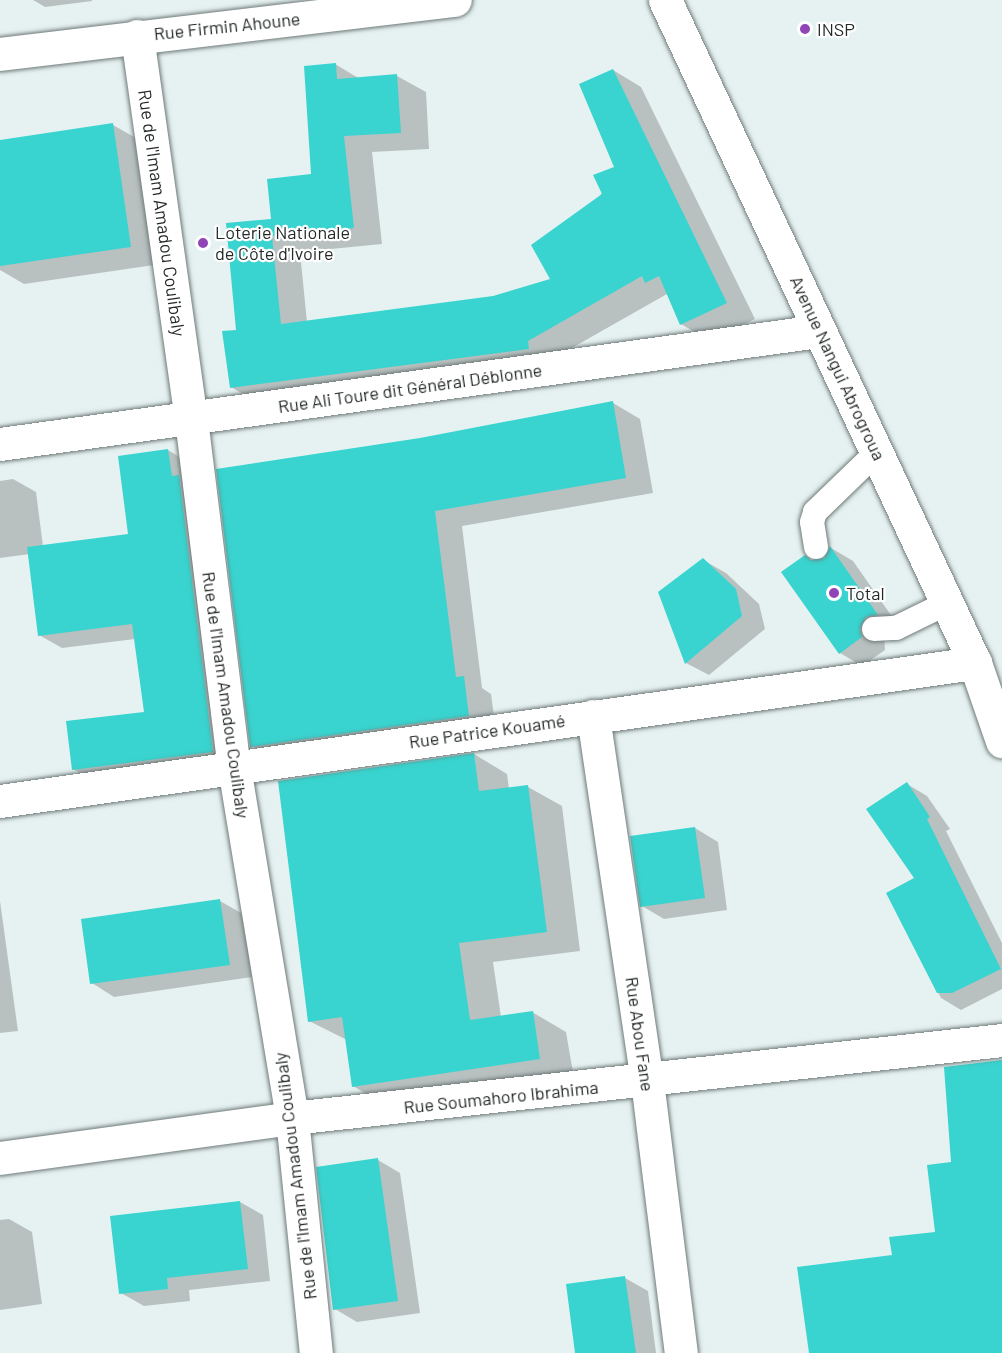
<!DOCTYPE html>
<meta charset="utf-8">
<style>
body{margin:0}
#map{position:relative;width:1002px;height:1353px;overflow:hidden;background:#e6f2f1;font-family:Barlow,sans-serif}
div>[style]{position:absolute}
[style*='--x']{left:calc(var(--x)*1px);top:calc(var(--y)*1px);width:calc(var(--w)*1px);rotate:calc(var(--a)*1deg)}
.shadow>*{inset:0;background:#0003}
.building>*{inset:0;background:#39d4cf}
.roads{filter:drop-shadow(0 0 2px #6f7a79) drop-shadow(0 0 2px #6f7a79)}
.service>*{height:24px;margin:-12px;padding:0 12px;transform-origin:12px;border-radius:12px;background:#fff}
.minor>*{height:33px;margin:-16.5px;padding:0 16.5px;transform-origin:16.5px;border-radius:16.5px;background:#fff}
.secondary>*{height:33px;margin:-16.5px;padding:0 16.5px;transform-origin:16.5px;border-radius:16.5px;background:#fff}
.dots>*{width:16px;height:16px;translate:-50% -50%;box-sizing:border-box;border:3px solid #fff;border-radius:50%}
span{translate:-50% -50%;white-space:nowrap;text-align:center;line-height:1.15;-webkit-text-stroke:4.5px #fff;paint-order:stroke}
.street-label{font-size:18px;color:#242928}
.poi-label{font-size:18px;color:#242928}
.left{translate:0 -50%;text-align:left}
</style>
<div id="map">
<div class="shadow">
<div style="clip-path:polygon(33px 0,92px 0,92px 1px,45px 7px)"></div>
<div style="clip-path:polygon(335px 64px,360px 79px,397px 76px,426px 92px,429px 149px,372px 152px,382px 244px,300px 252px,307px 322px,494px 298px,552px 280px,616px 168px,613px 70px,641px 87px,755px 319px,710px 341px,681px 324px,667px 294px,556px 357px,260px 404px,231px 387px,238px 331px,272px 220px,313px 175px)"></div>
<div style="clip-path:polygon(113px 125px,143px 142px,161px 264px,24px 284px,0 270px,0 143px)"></div>
<div style="clip-path:polygon(613px 403px,640px 419px,653px 493px,462px 526px,482px 688px,491px 694px,496px 731px,279px 762px,252px 746px,421px 439px)"></div>
<div style="clip-path:polygon(168px 450px,191px 464px,235px 764px,96px 782px,73px 769px,145px 714px,135px 639px,62px 648px,39px 635px,30px 554px,0 558px,0 481px,13px 479px,36px 492px,43px 546px,130px 535px)"></div>
<div style="clip-path:polygon(831px 548px,853px 561px,900px 628px,884px 635px,885px 650px,862px 666px,840px 653px,813px 562px,826px 560px)"></div>
<div style="clip-path:polygon(703px 560px,726px 573px,759px 604px,765px 629px,709px 675px,686px 663px)"></div>
<div style="clip-path:polygon(474px 754px,507px 774px,509px 789px,528px 787px,562px 806px,580px 951px,493px 962px,501px 1017px,532px 1012px,566px 1032px,574px 1078px,387px 1106px,353px 1086px,347px 1040px,309px 1021px)"></div>
<div style="clip-path:polygon(907px 784px,927px 796px,950px 829px,946px 831px,1002px 943px,1002px 989px,961px 1010px,941px 998px,888px 893px,916px 879px)"></div>
<div style="clip-path:polygon(695px 828px,718px 842px,727px 910px,664px 919px,642px 906px)"></div>
<div style="clip-path:polygon(0 901px,18px 1031px,0 1033px)"></div>
<div style="clip-path:polygon(220px 901px,243px 914px,252px 977px,114px 997px,92px 983px)"></div>
<div style="clip-path:polygon(378px 1160px,400px 1173px,420px 1313px,357px 1322px,335px 1309px)"></div>
<div style="clip-path:polygon(240px 1202px,263px 1215px,270px 1281px,189px 1290px,190px 1301px,144px 1306px,121px 1293px)"></div>
<div style="clip-path:polygon(9px 1219px,32px 1232px,42px 1304px,0 1310px,0 1220px)"></div>
<div style="clip-path:polygon(625px 1278px,648px 1291px,656px 1353px,576px 1353px)"></div>
</div>
<div class="building">
<div style="clip-path:polygon(336px 63px,337px 79px,397px 74px,401px 133px,344px 136px,354px 228px,272px 236px,281px 324px,493px 296px,550px 279px,531px 245px,602px 194px,593px 175px,614px 167px,579px 84px,613px 69px,727px 303px,680px 325px,659px 276px,645px 283px,642px 276px,528px 341px,529px 349px,230px 388px,222px 331px,236px 330px,226px 223px,271px 219px,267px 179px,311px 174px,304px 66px)"></div>
<div style="clip-path:polygon(113px 123px,131px 247px,0 266px,0 140px)"></div>
<div style="clip-path:polygon(613px 401px,626px 478px,435px 511px,456px 677px,464px 676px,469px 716px,250px 747px,216px 469px,420px 438px)"></div>
<div style="clip-path:polygon(168px 449px,172px 476px,179px 475px,213px 752px,72px 770px,66px 721px,144px 712px,132px 624px,38px 636px,27px 547px,128px 534px,118px 456px)"></div>
<div style="clip-path:polygon(830px 546px,878px 615px,866px 617px,860px 629px,862px 637px,839px 654px,781px 572px,805px 555px,811px 560px,824px 558px)"></div>
<div style="clip-path:polygon(703px 558px,736px 589px,742px 616px,685px 664px,658px 592px)"></div>
<div style="clip-path:polygon(474px 753px,479px 791px,528px 785px,547px 932px,459px 943px,470px 1020px,533px 1011px,540px 1059px,352px 1087px,342px 1017px,308px 1022px,278px 781px)"></div>
<div style="clip-path:polygon(907px 782px,930px 817px,927px 819px,1001px 969px,952px 993px,937px 993px,886px 893px,914px 878px,866px 809px)"></div>
<div style="clip-path:polygon(695px 827px,705px 898px,640px 907px,630px 836px)"></div>
<div style="clip-path:polygon(220px 899px,230px 965px,90px 984px,81px 919px)"></div>
<div style="clip-path:polygon(1002px 1060px,1002px 1353px,809px 1353px,797px 1267px,892px 1255px,889px 1237px,935px 1232px,927px 1165px,951px 1162px,944px 1067px)"></div>
<div style="clip-path:polygon(378px 1158px,398px 1301px,333px 1310px,316px 1167px)"></div>
<div style="clip-path:polygon(240px 1201px,248px 1269px,167px 1278px,168px 1289px,119px 1294px,110px 1216px)"></div>
<div style="clip-path:polygon(625px 1276px,636px 1353px,575px 1353px,566px 1284px)"></div>
</div>
<div class="roads">
<div class="service">
<div style="--x:816;--y:547;--w:25;--a:-99"></div>
<div style="--x:812;--y:522;--w:10;--a:-73"></div>
<div style="--x:815;--y:512;--w:85;--a:-44"></div>
<div style="--x:874;--y:629;--w:22;--a:-3"></div>
<div style="--x:896;--y:628;--w:57;--a:-26.1"></div>
</div>
<div class="minor">
<div style="--x:137;--y:36;--w:387;--a:82"></div>
<div style="--x:191;--y:419;--w:351;--a:83"></div>
<div style="--x:234;--y:767;--w:356;--a:80.6"></div>
<div style="--x:292;--y:1118;--w:236;--a:84.2"></div>
<div style="--x:0;--y:54;--w:458;--a:-6.8"></div>
<div style="--x:0;--y:444;--w:827;--a:-7.86"></div>
<div style="--x:593;--y:716;--w:369;--a:81.6"></div>
<div style="--x:647;--y:1081;--w:274;--a:82.9"></div>
<div style="--x:0;--y:801;--w:985;--a:-8.06"></div>
<div style="--x:0;--y:1158;--w:295;--a:-7.8"></div>
<div style="--x:292;--y:1118;--w:714;--a:-6.27"></div>
</div>
<div class="secondary">
<div style="--x:665;--y:0;--w:732;--a:64.94"></div>
<div style="--x:975;--y:663;--w:83;--a:70.9"></div>
</div>
</div>
<div class="dots">
<div style="left:805px;top:29px;background:#9045b7"></div>
<div style="left:203px;top:243px;background:#9045b7"></div>
<div style="left:834px;top:593px;background:#9045b7"></div>
</div>
<div class="street-label">
<span style="left:227px;top:26px;rotate:-6deg">Rue Firmin Ahoune</span>
<span style="left:162px;top:213px;rotate:82deg">Rue de l'Imam Amadou Coulibaly</span>
<span style="left:838px;top:368px;rotate:65deg">Avenue Nangui Abrogroua</span>
<span style="left:410px;top:388px;rotate:-8deg">Rue Ali Toure dit Général Déblonne</span>
<span style="left:226px;top:695px;rotate:82deg">Rue de l'Imam Amadou Coulibaly</span>
<span style="left:487px;top:731px;rotate:-8deg">Rue Patrice Kouamé</span>
<span style="left:640px;top:1034px;rotate:82deg">Rue Abou Fane</span>
<span style="left:501px;top:1097px;rotate:-6deg">Rue Soumahoro Ibrahima</span>
<span style="left:295px;top:1176px;rotate:-97deg">Rue de l'Imam Amadou Coulibaly</span>
</div>
<div class="poi-label">
<span class="left" style="left:817px;top:29px">INSP</span>
<span class="left" style="left:215px;top:243px">Loterie Nationale<br>de Côte d'Ivoire</span>
<span class="left" style="left:846px;top:593px">Total</span>
</div>
</div>
